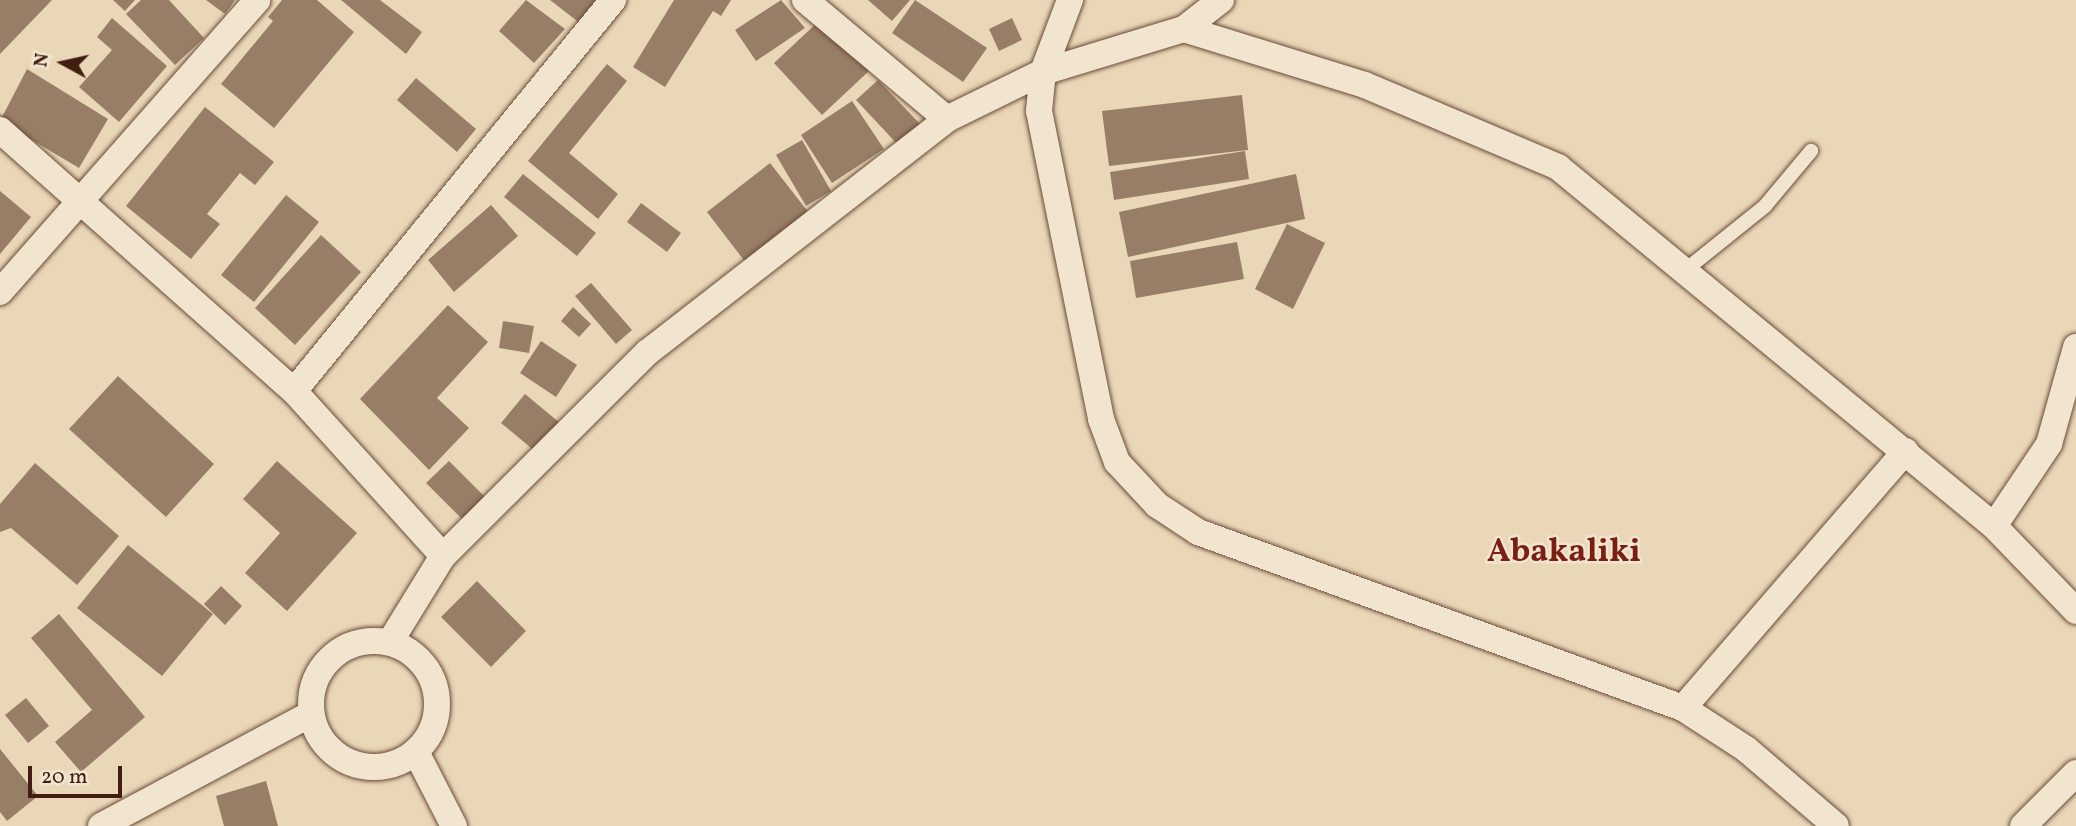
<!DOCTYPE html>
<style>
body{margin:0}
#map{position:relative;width:2076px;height:826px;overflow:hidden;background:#ead7b7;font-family:Vollkorn,serif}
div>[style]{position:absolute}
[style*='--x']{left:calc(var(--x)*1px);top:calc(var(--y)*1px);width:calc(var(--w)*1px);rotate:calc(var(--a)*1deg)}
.building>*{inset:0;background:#997e67}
.roads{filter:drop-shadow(0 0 2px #6b4c3a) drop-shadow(0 0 2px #6b4c3a)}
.service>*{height:14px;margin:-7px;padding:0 7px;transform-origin:7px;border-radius:7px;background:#f1e5d0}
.minor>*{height:26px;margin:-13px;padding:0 13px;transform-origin:13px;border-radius:13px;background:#f1e5d0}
.minor>.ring{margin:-13px;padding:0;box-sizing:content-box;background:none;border:26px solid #f1e5d0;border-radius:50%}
span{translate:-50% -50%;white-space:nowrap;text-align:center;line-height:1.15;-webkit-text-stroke:5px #f1e5d0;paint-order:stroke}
.town-label{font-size:33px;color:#7a1f14;font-weight:700}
.north{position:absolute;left:28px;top:28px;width:70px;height:70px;-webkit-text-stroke:5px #f1e5d0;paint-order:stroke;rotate:278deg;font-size:19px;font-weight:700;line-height:28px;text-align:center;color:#411e11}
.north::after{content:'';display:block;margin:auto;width:24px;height:32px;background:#411e11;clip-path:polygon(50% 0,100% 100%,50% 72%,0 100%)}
.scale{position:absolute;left:28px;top:766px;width:94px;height:32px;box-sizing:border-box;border:4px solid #411e11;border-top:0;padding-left:9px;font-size:21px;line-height:24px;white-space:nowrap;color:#411e11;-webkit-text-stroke:5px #f1e5d0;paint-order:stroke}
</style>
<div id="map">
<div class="building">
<div style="clip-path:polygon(0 0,52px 0,0 54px)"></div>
<div style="clip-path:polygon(113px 0,135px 0,125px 11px)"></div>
<div style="clip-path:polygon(141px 0,169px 0,204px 38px,175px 65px,126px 14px)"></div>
<div style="clip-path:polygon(206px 0,235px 0,225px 14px)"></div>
<div style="clip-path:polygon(282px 0,317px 0,354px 32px,274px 128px,221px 84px,273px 21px,268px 17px)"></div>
<div style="clip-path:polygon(341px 0,380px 0,422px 32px,406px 54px)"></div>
<div style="clip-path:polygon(526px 0,565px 29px,534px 63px,499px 31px)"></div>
<div style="clip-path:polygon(550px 0,600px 0,581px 24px)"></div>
<div style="clip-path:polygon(674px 0,731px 0,721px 16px,713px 11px,665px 87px,633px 67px)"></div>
<div style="clip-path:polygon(781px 0,805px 28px,756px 61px,735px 30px)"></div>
<div style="clip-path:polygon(868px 0,910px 0,892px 21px)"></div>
<div style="clip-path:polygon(915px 0,987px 48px,963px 82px,892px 33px)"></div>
<div style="clip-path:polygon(112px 18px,167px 66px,119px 122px,79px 87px,112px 50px,97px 37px)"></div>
<div style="clip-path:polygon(1012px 18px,1022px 40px,999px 51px,989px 29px)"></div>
<div style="clip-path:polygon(821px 19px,869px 71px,822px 115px,774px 63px)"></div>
<div style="clip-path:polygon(607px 64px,627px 81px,569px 153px,618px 194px,598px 219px,528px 161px)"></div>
<div style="clip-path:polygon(27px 69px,108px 119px,79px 168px,0 121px)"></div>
<div style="clip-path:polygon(416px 78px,476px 129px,457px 152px,397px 100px)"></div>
<div style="clip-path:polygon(878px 80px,921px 125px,899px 146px,856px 100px)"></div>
<div style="clip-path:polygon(1242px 95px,1248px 150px,1109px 166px,1102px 111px)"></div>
<div style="clip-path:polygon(852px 101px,884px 149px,832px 183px,801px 135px)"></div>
<div style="clip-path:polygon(205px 107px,274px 162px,255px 185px,240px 173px,207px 214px,220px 224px,191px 259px,126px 206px)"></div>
<div style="clip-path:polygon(802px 140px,831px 191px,806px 206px,776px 155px)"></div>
<div style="clip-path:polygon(1245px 151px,1249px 179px,1114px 200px,1110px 172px)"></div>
<div style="clip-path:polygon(770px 163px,809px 213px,746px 263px,707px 212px)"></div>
<div style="clip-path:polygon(523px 174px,596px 233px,577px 256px,504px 197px)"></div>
<div style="clip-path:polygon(1296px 174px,1305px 219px,1128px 257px,1119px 212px)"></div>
<div style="clip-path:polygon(0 191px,31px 217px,0 254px)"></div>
<div style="clip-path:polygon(286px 195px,319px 222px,254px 302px,221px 275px)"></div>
<div style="clip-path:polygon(641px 203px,681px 233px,667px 252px,627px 222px)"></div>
<div style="clip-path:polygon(491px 205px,518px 236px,454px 292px,428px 260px)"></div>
<div style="clip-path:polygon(1287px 224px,1325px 243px,1293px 309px,1255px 289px)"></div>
<div style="clip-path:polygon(321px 235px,361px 272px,295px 345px,255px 308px)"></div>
<div style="clip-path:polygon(1237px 242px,1244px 279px,1136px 298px,1130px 261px)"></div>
<div style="clip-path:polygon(591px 283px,632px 330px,616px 344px,575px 296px)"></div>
<div style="clip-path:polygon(448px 305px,488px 342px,437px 398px,469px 428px,429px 470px,360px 399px)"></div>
<div style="clip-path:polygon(573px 307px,591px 324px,579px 337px,561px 321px)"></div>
<div style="clip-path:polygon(503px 321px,534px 326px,529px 353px,499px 348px)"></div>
<div style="clip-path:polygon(541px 341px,577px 365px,556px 397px,520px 373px)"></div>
<div style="clip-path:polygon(118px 376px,214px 464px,166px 517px,69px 429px)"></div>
<div style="clip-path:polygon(525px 394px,566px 428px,542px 457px,501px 423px)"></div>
<div style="clip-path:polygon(277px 461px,357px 533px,287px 611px,245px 573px,280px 533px,243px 499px)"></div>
<div style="clip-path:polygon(449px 461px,485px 497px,463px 520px,426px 483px)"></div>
<div style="clip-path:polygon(35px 463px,119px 536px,77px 585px,11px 528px,0 532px,0 504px)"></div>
<div style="clip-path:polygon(128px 545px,213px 614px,162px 676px,77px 608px)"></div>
<div style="clip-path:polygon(477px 581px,526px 631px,491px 667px,441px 617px)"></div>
<div style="clip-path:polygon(221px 586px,242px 606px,225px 625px,204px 604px)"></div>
<div style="clip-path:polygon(59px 614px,145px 717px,81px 772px,55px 742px,92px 710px,31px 638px)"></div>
<div style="clip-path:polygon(26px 698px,49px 726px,28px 743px,5px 715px)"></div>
<div style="clip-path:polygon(0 749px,38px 796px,7px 821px,0 812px)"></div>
<div style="clip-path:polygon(266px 781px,278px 826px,224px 826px,216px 796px)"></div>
</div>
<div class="roads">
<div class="service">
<div style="--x:1688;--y:268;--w:99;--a:-38.8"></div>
<div style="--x:1765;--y:206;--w:72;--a:-50.1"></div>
</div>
<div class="minor">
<div style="--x:805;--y:0;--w:185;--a:40"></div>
<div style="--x:1070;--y:0;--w:77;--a:110.6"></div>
<div style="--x:1043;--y:72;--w:39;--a:96"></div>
<div style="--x:1039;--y:111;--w:314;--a:78.6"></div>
<div style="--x:1101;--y:419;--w:46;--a:69.6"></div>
<div style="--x:1117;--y:462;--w:59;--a:47.1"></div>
<div style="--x:1157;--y:505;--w:49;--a:33.4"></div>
<div style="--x:1198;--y:532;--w:516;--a:19.95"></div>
<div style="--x:1683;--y:708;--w:75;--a:33.1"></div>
<div style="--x:1746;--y:749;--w:118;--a:40.5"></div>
<div style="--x:1184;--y:29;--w:47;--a:-38.1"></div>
<div style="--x:0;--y:130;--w:393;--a:41.6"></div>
<div style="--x:294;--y:391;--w:222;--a:47.9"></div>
<div style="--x:0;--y:292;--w:389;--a:-48.6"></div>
<div style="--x:294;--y:391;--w:505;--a:-50.79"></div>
<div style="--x:1994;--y:526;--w:99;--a:-56.1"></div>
<div style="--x:2049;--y:444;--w:101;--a:-74.4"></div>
<div class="ring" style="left:311px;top:641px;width:100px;height:100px"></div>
<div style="--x:390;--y:642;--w:101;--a:-58.4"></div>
<div style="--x:443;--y:556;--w:289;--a:-44.9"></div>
<div style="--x:648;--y:352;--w:379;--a:-37.9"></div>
<div style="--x:947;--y:119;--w:107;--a:-26.1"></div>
<div style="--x:1043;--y:72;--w:147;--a:-17"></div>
<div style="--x:1184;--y:29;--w:189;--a:17.2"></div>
<div style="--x:1365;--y:85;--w:210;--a:23"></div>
<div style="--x:1558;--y:167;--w:565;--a:39.47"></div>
<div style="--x:1994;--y:526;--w:118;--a:46"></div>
<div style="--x:1683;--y:708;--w:340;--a:-49.1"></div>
<div style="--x:416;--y:752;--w:83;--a:62.8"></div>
<div style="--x:101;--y:826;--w:238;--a:-28.1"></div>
<div style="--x:2023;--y:826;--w:75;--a:-45"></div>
</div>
</div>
<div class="town-label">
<span style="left:1564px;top:554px">Abakaliki</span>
</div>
<div class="north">N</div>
<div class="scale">20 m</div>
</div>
